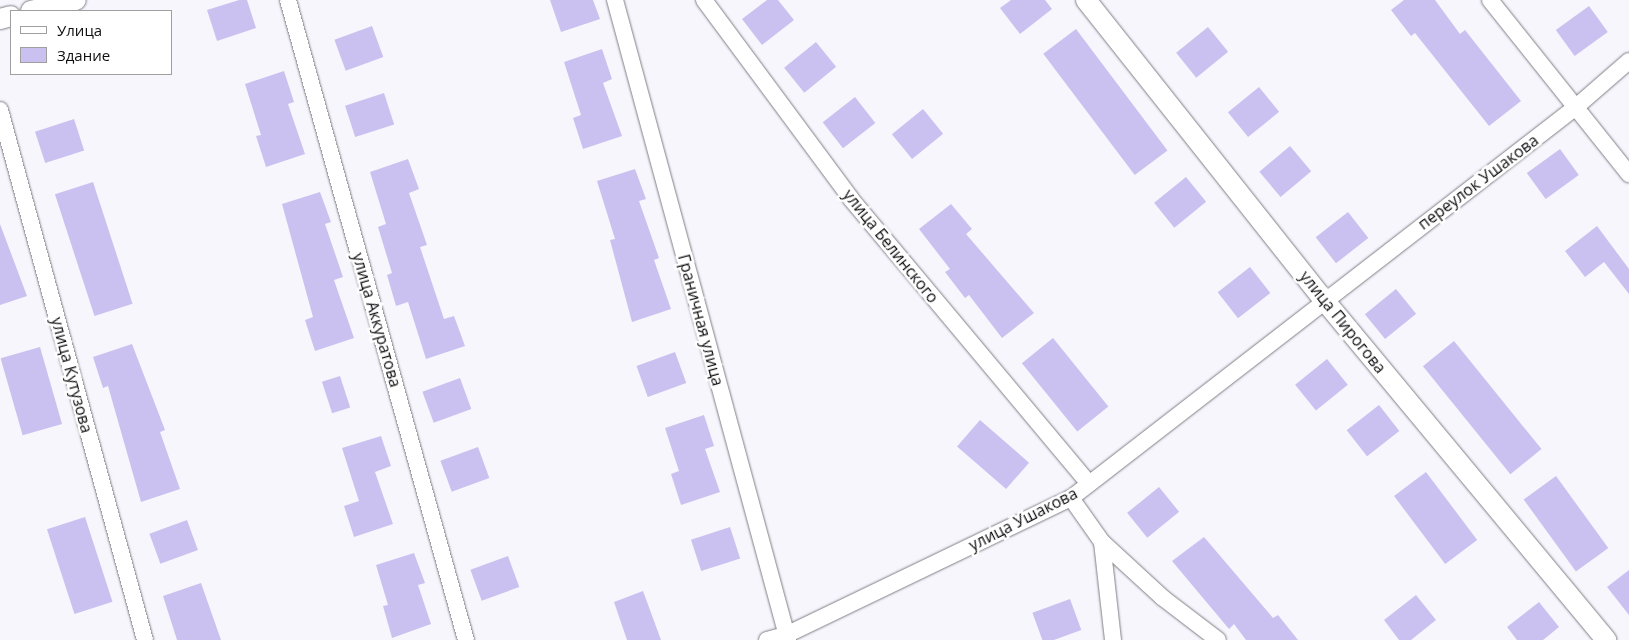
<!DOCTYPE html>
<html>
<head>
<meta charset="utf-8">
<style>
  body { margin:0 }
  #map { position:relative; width:1629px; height:640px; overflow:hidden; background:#f7f6fd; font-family:"Open Sans",sans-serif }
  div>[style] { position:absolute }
  .building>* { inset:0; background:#cac1f0; transform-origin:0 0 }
  .roads { filter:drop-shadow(0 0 1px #7f7e84) drop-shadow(0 0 1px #7f7e84) }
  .minor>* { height:16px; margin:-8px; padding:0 8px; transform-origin:8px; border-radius:8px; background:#fff }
  .tertiary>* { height:20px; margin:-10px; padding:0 10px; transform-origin:10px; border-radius:10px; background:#fff }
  span { translate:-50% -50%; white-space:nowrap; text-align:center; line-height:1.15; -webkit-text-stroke:5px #fff; paint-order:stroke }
  .street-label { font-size:16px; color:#0f0f11 }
  .legend { position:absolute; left:10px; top:10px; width:162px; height:65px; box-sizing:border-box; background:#fff; border:1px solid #9f9fa0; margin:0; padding:6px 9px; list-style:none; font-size:15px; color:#0f0f11 }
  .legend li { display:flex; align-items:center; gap:10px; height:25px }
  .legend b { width:25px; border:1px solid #9f9fa0 }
</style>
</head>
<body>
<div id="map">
  <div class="building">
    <div style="clip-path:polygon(239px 0,247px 0,256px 28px,217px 41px,207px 10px)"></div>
    <div style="clip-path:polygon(550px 0,593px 0,600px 19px,561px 32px)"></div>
    <div style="clip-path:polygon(767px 0,778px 0,794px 20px,762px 45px,742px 19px)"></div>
    <div style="clip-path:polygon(1011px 0,1045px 0,1052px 9px,1020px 34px,1000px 8px)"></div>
    <div style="clip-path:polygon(1404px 0,1435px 0,1460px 34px,1465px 30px,1521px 101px,1489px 126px,1415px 33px,1411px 36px,1391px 10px)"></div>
    <div style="left:1589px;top:6px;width:32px;height:41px;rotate:54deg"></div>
    <div style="left:372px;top:26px;width:33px;height:40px;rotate:70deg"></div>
    <div style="left:1208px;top:27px;width:32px;height:41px;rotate:51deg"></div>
    <div style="left:1076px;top:29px;width:152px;height:41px;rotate:53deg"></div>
    <div style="left:816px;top:42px;width:32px;height:41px;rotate:51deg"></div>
    <div style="clip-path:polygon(602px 49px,612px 79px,603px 83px,622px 136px,583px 149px,573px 118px,581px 115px,564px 62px)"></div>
    <div style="clip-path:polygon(284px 71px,294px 102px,288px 104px,305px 154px,266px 167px,256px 136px,261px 135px,245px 84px)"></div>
    <div style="left:1259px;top:87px;width:32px;height:40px;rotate:51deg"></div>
    <div style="left:384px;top:93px;width:33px;height:41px;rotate:72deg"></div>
    <div style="left:855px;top:97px;width:33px;height:41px;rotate:52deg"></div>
    <div style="left:923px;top:109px;width:32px;height:40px;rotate:51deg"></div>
    <div style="left:74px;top:119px;width:33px;height:41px;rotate:72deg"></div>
    <div style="left:1290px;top:146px;width:33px;height:40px;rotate:50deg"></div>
    <div style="left:1560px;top:149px;width:32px;height:41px;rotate:54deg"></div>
    <div style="clip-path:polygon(408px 159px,419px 189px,409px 193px,427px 245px,420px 247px,444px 319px,454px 316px,465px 346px,426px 359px,408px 302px,396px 306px,387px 275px,392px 273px,378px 227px,386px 224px,370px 172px)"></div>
    <div style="clip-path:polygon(635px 169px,646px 199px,639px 201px,659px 258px,654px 260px,671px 309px,632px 322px,610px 240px,615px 239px,597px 181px)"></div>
    <div style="left:1186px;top:177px;width:32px;height:41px;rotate:51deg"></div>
    <div style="left:93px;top:182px;width:128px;height:40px;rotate:72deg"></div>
    <div style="clip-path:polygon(320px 192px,331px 222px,325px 224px,343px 277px,334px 280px,354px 338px,315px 351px,305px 320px,313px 317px,282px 204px)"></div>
    <div style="clip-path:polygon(951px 204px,972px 229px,966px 234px,1034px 313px,1002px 338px,969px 295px,965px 298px,945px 272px,950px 269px,919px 229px)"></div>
    <div style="left:1348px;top:212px;width:33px;height:41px;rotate:52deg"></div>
    <div style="clip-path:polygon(0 224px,27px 296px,0 305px)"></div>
    <div style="clip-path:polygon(1597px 226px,1629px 269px,1629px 294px,1604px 262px,1585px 277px,1565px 251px)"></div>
    <div style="left:1250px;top:267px;width:33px;height:41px;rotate:52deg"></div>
    <div style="left:1396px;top:289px;width:32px;height:40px;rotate:51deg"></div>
    <div style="left:1053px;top:338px;width:88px;height:40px;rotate:51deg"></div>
    <div style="left:1454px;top:341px;width:139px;height:40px;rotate:51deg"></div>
    <div style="clip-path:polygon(132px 344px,165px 430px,160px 432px,180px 489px,141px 502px,108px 386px,103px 388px,93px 357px)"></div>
    <div style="left:40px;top:347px;width:80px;height:41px;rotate:74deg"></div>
    <div style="left:675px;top:352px;width:33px;height:41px;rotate:70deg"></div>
    <div style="left:1327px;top:359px;width:33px;height:41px;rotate:51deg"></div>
    <div style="left:340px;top:376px;width:33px;height:19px;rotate:72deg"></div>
    <div style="left:460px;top:378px;width:33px;height:40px;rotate:70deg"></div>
    <div style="left:1379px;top:405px;width:33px;height:41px;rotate:52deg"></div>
    <div style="clip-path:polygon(704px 415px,714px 446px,705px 449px,720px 492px,681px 505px,671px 474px,679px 471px,665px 428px)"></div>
    <div style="left:980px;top:420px;width:65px;height:35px;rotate:41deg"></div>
    <div style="clip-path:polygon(381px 436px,391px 466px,375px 472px,393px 524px,354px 537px,344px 506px,359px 501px,342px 448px)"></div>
    <div style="left:478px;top:447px;width:33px;height:40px;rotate:70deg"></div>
    <div style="left:1426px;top:472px;width:85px;height:40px;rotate:53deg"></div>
    <div style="left:1556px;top:476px;width:89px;height:40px;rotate:54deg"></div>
    <div style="left:1159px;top:487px;width:32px;height:41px;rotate:51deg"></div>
    <div style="left:85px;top:517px;width:89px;height:40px;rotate:72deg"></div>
    <div style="left:187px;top:520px;width:32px;height:40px;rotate:70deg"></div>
    <div style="left:730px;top:527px;width:33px;height:41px;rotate:72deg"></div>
    <div style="clip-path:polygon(1204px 537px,1273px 618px,1278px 615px,1298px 640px,1246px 640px,1234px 624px,1229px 629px,1172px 561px)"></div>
    <div style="clip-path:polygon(414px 553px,425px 583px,418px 585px,431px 624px,392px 638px,383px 606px,388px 605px,376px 565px)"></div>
    <div style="left:508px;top:556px;width:33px;height:40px;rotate:70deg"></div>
    <div style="clip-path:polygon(1629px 570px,1629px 615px,1607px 587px)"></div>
    <div style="clip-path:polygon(201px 583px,221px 640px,177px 640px,163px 596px)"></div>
    <div style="clip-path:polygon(643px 591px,661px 640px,627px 640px,614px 602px)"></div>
    <div style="clip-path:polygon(1416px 595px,1436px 620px,1411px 640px,1399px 640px,1384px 620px)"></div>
    <div style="left:1070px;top:599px;width:33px;height:40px;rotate:70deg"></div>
    <div style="clip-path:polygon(1539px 602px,1559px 627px,1543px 640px,1517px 640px,1507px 627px)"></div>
  </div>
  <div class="roads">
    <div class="minor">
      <div style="left:288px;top:0;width:664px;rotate:74.46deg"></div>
      <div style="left:615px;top:0;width:663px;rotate:74.87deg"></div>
      <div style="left:704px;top:0;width:247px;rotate:53.5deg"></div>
      <div style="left:851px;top:199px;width:371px;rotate:50.1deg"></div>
      <div style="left:1490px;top:0;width:223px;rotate:51.4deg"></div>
      <div style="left:0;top:110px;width:549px;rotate:74.7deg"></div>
      <div style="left:1071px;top:498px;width:54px;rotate:54.8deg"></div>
      <div style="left:1102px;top:542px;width:83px;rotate:42.6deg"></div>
      <div style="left:1163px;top:598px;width:69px;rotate:37.4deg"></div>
      <div style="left:1102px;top:542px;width:99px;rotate:83.6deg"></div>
      <div style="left:767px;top:640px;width:20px;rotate:-15deg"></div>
      <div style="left:786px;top:635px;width:316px;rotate:-25.7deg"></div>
      <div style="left:1071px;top:498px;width:639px;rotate:-37.75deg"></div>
      <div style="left:1576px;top:107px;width:70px;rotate:-41deg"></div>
    </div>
    <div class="tertiary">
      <div style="left:1086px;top:0;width:383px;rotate:51.6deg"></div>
      <div style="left:1324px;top:300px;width:442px;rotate:50.3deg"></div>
      <div style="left:31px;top:11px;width:46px;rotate:-13.7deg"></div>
      <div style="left:0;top:19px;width:11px;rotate:-15deg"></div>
    </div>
  </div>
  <div class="street-label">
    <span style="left:1478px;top:182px;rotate:-37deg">переулок Ушакова</span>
    <span style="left:891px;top:246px;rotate:51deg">улица Белинского</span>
    <span style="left:377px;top:320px;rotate:74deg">улица Аккуратова</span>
    <span style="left:701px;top:320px;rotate:75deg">Граничная улица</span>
    <span style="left:1343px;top:322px;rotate:51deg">улица Пирогова</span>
    <span style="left:72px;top:375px;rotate:75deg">улица Кутузова</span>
    <span style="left:1023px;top:519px;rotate:-27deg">улица Ушакова</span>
  </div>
  <ul class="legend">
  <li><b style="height:6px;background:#fff"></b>Улица</li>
  <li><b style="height:14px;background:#cac1f0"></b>Здание</li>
  </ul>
</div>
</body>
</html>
